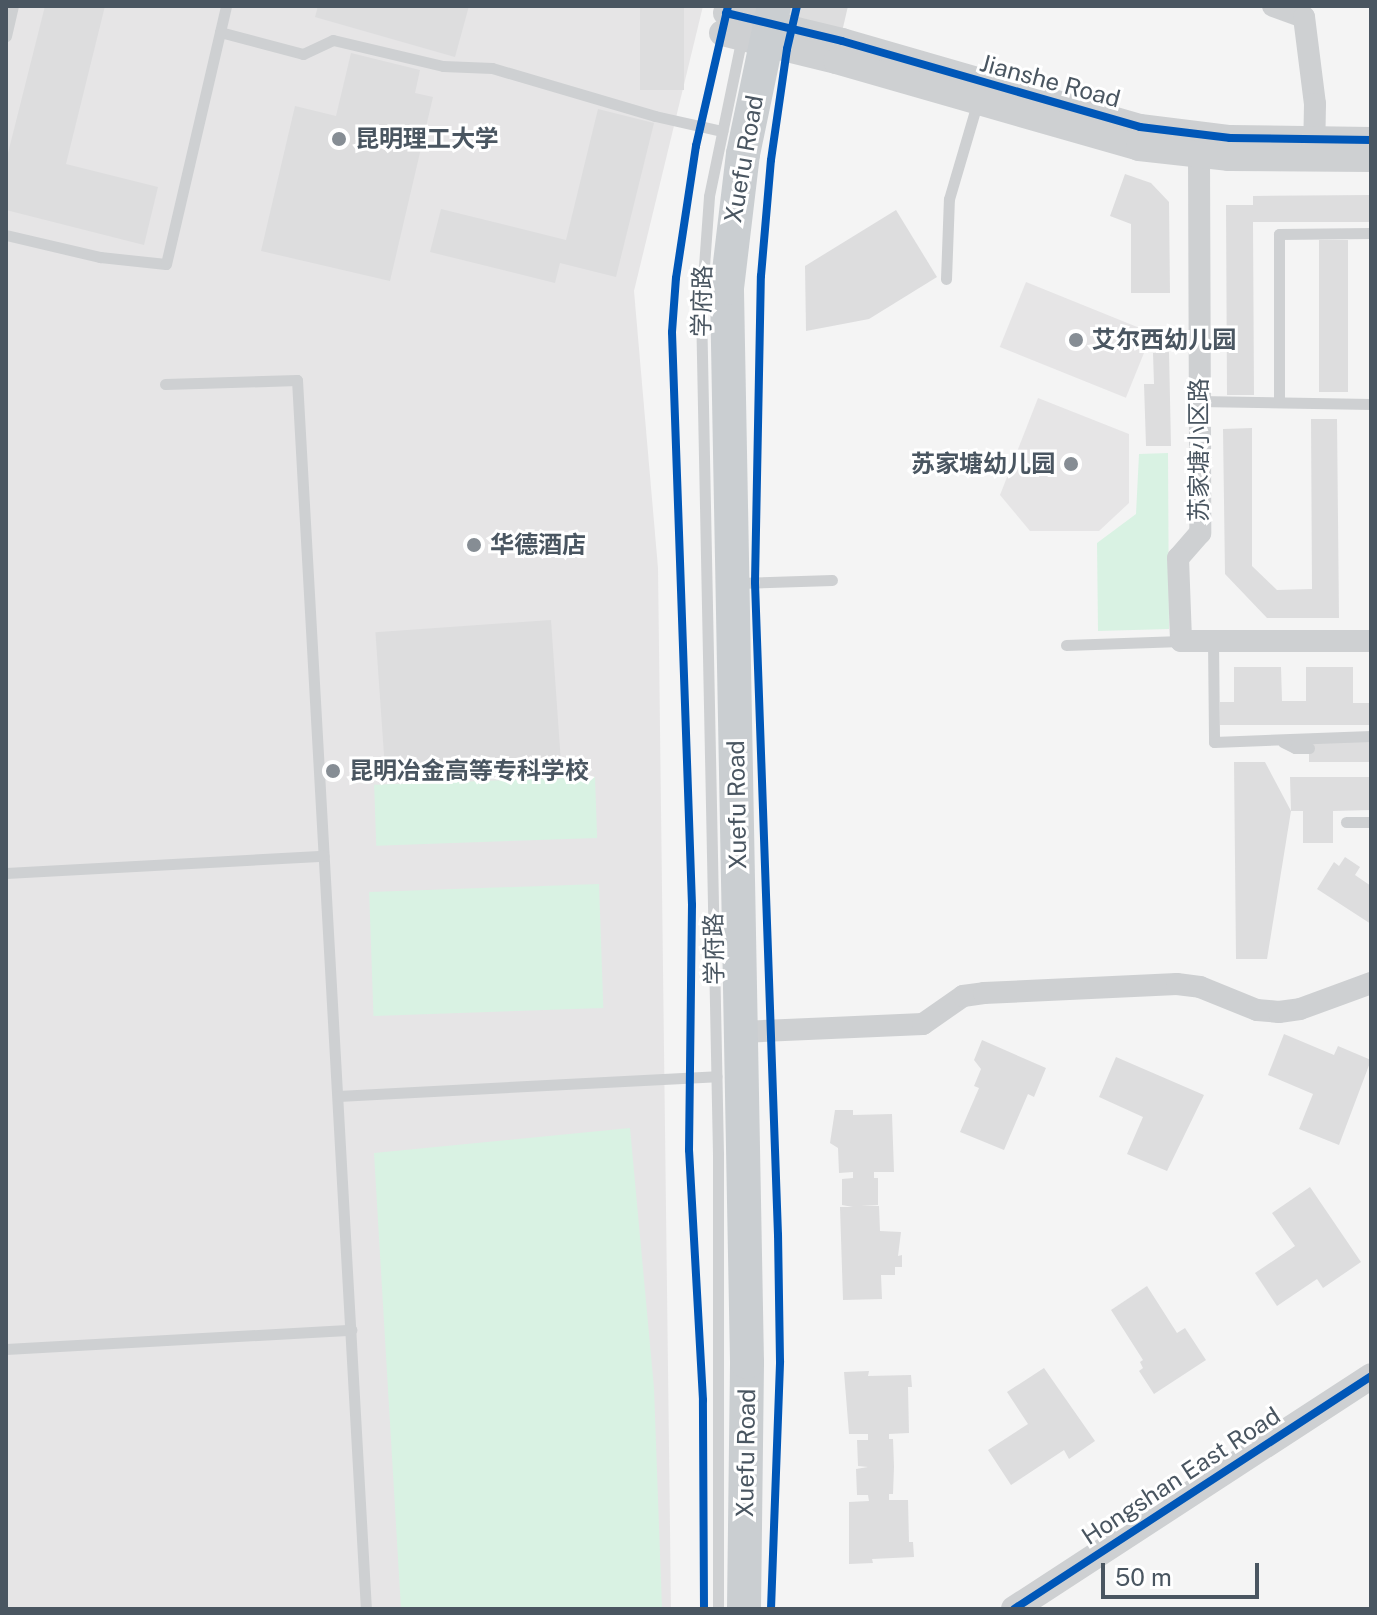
<!DOCTYPE html>
<html>
<head>
<meta charset="utf-8">
<style>
  body { margin:0 }
  #map { position:relative; width:1377px; height:1615px; overflow:hidden; background:#f4f4f4; font-family:"Public Sans","Noto Sans SC",sans-serif }
  div>[style] { position:absolute }
  .education>* { inset:0; background:#e6e5e6; transform-origin:0 0 }
  .green>* { inset:0; background:#d9f2e3; transform-origin:0 0 }
  .building>* { inset:0; background:#ddddde; transform-origin:0 0 }
  .service>* { height:11px; margin:-5.5px; padding:0 5.5px; transform-origin:5.5px; border-radius:5.5px; background:#ced0d2 }
  .minor>* { height:22px; margin:-11px; padding:0 11px; transform-origin:11px; border-radius:11px; background:#ced0d2 }
  .tertiary>* { height:26px; margin:-13px; padding:0 13px; transform-origin:13px; border-radius:13px; background:#ced0d2 }
  .primary>* { height:34px; margin:-17px; padding:0 17px; transform-origin:17px; border-radius:17px; background:#caced1 }
  .cycleway>* { height:8px; margin:-4px; padding:0 4px; transform-origin:4px; border-radius:4px; background:#0057b8 }
  .dots>* { width:22px; height:22px; translate:-50% -50%; box-sizing:border-box; border:4px solid #fff; border-radius:50% }
  span { translate:-50% -50%; white-space:nowrap; text-align:center; line-height:1.15; -webkit-text-stroke:6px #fff; paint-order:stroke }
  .street-label { font-size:24px; color:#4a5661 }
  .poi-label { font-size:24px; color:#4a5661; font-weight:700 }
  .left { translate:0 -50%; text-align:left }
  .right { translate:-100% -50%; text-align:right }
  .frame { position:absolute; inset:0; border:8px solid #4a5661; pointer-events:none }
  .scale { position:absolute; left:1101px; top:1563px; width:158px; height:36px; box-sizing:border-box; border:4px solid #4a5661; border-top:0; padding-left:10px; font-size:24px; line-height:28px; white-space:nowrap; color:#4a5661; -webkit-text-stroke:6px #fff; paint-order:stroke }
</style>
</head>
<body>
<div id="map">
  <div class="education">
    <div style="clip-path:polygon(6px 6px,703px 6px,634px 291px,658px 568px,671px 1609px,6px 1609px)"></div>
    <div style="left:1026px;top:282px;width:136px;height:70px;rotate:22deg"></div>
    <div style="clip-path:polygon(1038px 398px,1129px 434px,1129px 503px,1099px 531px,1030px 531px,1000px 495px)"></div>
  </div>
  <div class="green">
    <div style="clip-path:polygon(1168px 453px,1169px 629px,1098px 631px,1097px 543px,1136px 514px,1139px 454px)"></div>
    <div style="left:595px;top:777px;width:61px;height:221px;rotate:88deg"></div>
    <div style="left:599px;top:884px;width:124px;height:230px;rotate:88deg"></div>
    <div style="clip-path:polygon(630px 1128px,654px 1388px,662px 1609px,401px 1609px,374px 1153px)"></div>
  </div>
  <div class="building">
    <div style="clip-path:polygon(45px 6px,105px 6px,66px 164px,158px 187px,144px 245px,6px 210px,6px 161px)"></div>
    <div style="clip-path:polygon(318px 6px,469px 6px,455px 57px,315px 17px)"></div>
    <div style="left:640px;top:6px;width:44px;height:84px"></div>
    <div style="clip-path:polygon(751px 6px,848px 6px,835px 62px)"></div>
    <div style="clip-path:polygon(351px 53px,420px 70px,415px 93px,433px 97px,390px 281px,261px 251px,295px 106px,336px 116px)"></div>
    <div style="clip-path:polygon(598px 109px,654px 123px,616px 277px,560px 263px,555px 283px,430px 252px,441px 209px,566px 240px)"></div>
    <div style="clip-path:polygon(1125px 174px,1151px 183px,1169px 202px,1170px 293px,1131px 293px,1131px 224px,1110px 216px)"></div>
    <div style="clip-path:polygon(1371px 195px,1371px 222px,1253px 222px,1254px 395px,1227px 395px,1226px 205px,1253px 205px,1253px 196px)"></div>
    <div style="clip-path:polygon(896px 210px,937px 277px,869px 319px,806px 331px,805px 266px)"></div>
    <div style="left:1319px;top:240px;width:29px;height:152px"></div>
    <div style="clip-path:polygon(1169px 352px,1171px 446px,1146px 446px,1144px 384px,1154px 384px,1153px 353px)"></div>
    <div style="clip-path:polygon(1311px 419px,1337px 419px,1339px 618px,1267px 618px,1225px 574px,1223px 429px,1252px 428px,1252px 566px,1277px 590px,1312px 589px)"></div>
    <div style="left:551px;top:620px;width:139px;height:176px;rotate:86deg"></div>
    <div style="clip-path:polygon(1234px 667px,1281px 667px,1282px 701px,1306px 701px,1306px 667px,1353px 667px,1353px 703px,1371px 703px,1371px 725px,1220px 725px,1220px 702px,1234px 702px)"></div>
    <div style="left:1309px;top:740px;width:62px;height:22px"></div>
    <div style="clip-path:polygon(1234px 762px,1265px 762px,1291px 811px,1290px 777px,1371px 777px,1371px 810px,1333px 811px,1333px 843px,1303px 843px,1303px 811px,1291px 811px,1267px 959px,1236px 959px)"></div>
    <div style="clip-path:polygon(1345px 857px,1360px 867px,1355px 875px,1371px 886px,1371px 924px,1317px 889px,1334px 862px,1339px 866px)"></div>
    <div style="clip-path:polygon(1284px 1034px,1334px 1055px,1338px 1046px,1371px 1060px,1339px 1145px,1299px 1129px,1313px 1094px,1268px 1075px)"></div>
    <div style="clip-path:polygon(982px 1040px,1046px 1068px,1034px 1097px,1028px 1094px,1004px 1150px,960px 1132px,979px 1088px,974px 1086px,981px 1069px,974px 1060px)"></div>
    <div style="clip-path:polygon(1116px 1057px,1204px 1095px,1167px 1171px,1127px 1154px,1143px 1117px,1099px 1097px)"></div>
    <div style="clip-path:polygon(835px 1110px,853px 1110px,853px 1115px,892px 1114px,894px 1172px,874px 1172px,874px 1178px,878px 1178px,878px 1205px,861px 1206px,879px 1206px,880px 1231px,901px 1232px,898px 1256px,902px 1255px,902px 1267px,895px 1267px,895px 1275px,881px 1275px,882px 1299px,843px 1300px,840px 1207px,853px 1207px,842px 1205px,842px 1179px,853px 1178px,853px 1172px,839px 1173px,838px 1148px,830px 1143px)"></div>
    <div style="clip-path:polygon(1310px 1187px,1361px 1262px,1323px 1288px,1317px 1279px,1277px 1306px,1255px 1273px,1295px 1246px,1272px 1213px)"></div>
    <div style="clip-path:polygon(1147px 1286px,1177px 1333px,1185px 1328px,1206px 1360px,1154px 1394px,1139px 1371px,1143px 1368px,1140px 1362px,1143px 1360px,1111px 1310px)"></div>
    <div style="clip-path:polygon(1044px 1368px,1095px 1441px,1069px 1459px,1064px 1450px,1011px 1485px,988px 1450px,1028px 1424px,1007px 1392px)"></div>
    <div style="clip-path:polygon(869px 1371px,868px 1376px,911px 1375px,912px 1387px,908px 1387px,909px 1433px,889px 1434px,889px 1439px,893px 1439px,894px 1467px,893px 1494px,889px 1494px,889px 1500px,908px 1500px,909px 1542px,913px 1542px,914px 1557px,872px 1559px,873px 1563px,849px 1564px,849px 1502px,869px 1501px,868px 1495px,857px 1495px,856px 1469px,868px 1467px,858px 1466px,857px 1440px,868px 1440px,868px 1434px,849px 1434px,844px 1372px)"></div>
  </div>
  <div class="service">
    <div style="left:220px;top:32px;width:86px;rotate:14.8deg"></div>
    <div style="left:303px;top:54px;width:33px;rotate:-25deg"></div>
    <div style="left:333px;top:40px;width:113px;rotate:13.3deg"></div>
    <div style="left:443px;top:66px;width:49px;rotate:2.3deg"></div>
    <div style="left:492px;top:68px;width:170px;rotate:16.4deg"></div>
    <div style="left:655px;top:116px;width:69px;rotate:12.6deg"></div>
    <div style="left:6px;top:36px;width:31px;rotate:-77deg"></div>
    <div style="left:6px;top:235px;width:97px;rotate:13.2deg"></div>
    <div style="left:100px;top:257px;width:66px;rotate:6.1deg"></div>
    <div style="left:166px;top:264px;width:265px;rotate:-76.9deg"></div>
    <div style="left:946px;top:279px;width:80px;rotate:-87.9deg"></div>
    <div style="left:949px;top:199px;width:99px;rotate:-73.6deg"></div>
    <div style="left:165px;top:384px;width:132px;rotate:-1.7deg"></div>
    <div style="left:297px;top:380px;width:1231px;rotate:86.79deg"></div>
    <div style="left:1199px;top:401px;width:172px;rotate:1deg"></div>
    <div style="left:1279px;top:402px;width:168px;rotate:-90deg"></div>
    <div style="left:1279px;top:234px;width:92px;rotate:-0.6deg"></div>
    <div style="left:737px;top:583px;width:95px;rotate:-1.8deg"></div>
    <div style="left:1213px;top:641px;width:101px;rotate:89.4deg"></div>
    <div style="left:1214px;top:742px;width:157px;rotate:-2.2deg"></div>
    <div style="left:1066px;top:645px;width:115px;rotate:-2deg"></div>
    <div style="left:1283px;top:742px;width:13px;rotate:27deg"></div>
    <div style="left:1295px;top:748px;width:14px"></div>
    <div style="left:1346px;top:822px;width:25px"></div>
    <div style="left:6px;top:873px;width:318px;rotate:-3.1deg"></div>
    <div style="left:338px;top:1096px;width:379px;rotate:-3deg"></div>
    <div style="left:6px;top:1349px;width:346px;rotate:-3.2deg"></div>
    <div style="left:718px;top:1609px;width:455px;rotate:-90deg"></div>
    <div style="left:718px;top:1154px;width:846px;rotate:-91.15deg"></div>
    <div style="left:701px;top:308px;width:112px;rotate:-85.9deg"></div>
    <div style="left:709px;top:196px;width:162px;rotate:-78.3deg"></div>
  </div>
  <div class="minor">
    <div style="left:1273px;top:6px;width:33px;rotate:20deg"></div>
    <div style="left:1304px;top:17px;width:88px;rotate:82.8deg"></div>
    <div style="left:1315px;top:104px;width:52px;rotate:91.1deg"></div>
    <div style="left:1199px;top:156px;width:377px;rotate:89.8deg"></div>
    <div style="left:1200px;top:533px;width:33px;rotate:131deg"></div>
    <div style="left:1178px;top:558px;width:83px;rotate:87.9deg"></div>
    <div style="left:1181px;top:641px;width:190px"></div>
    <div style="left:741px;top:1032px;width:182px;rotate:-2.5deg"></div>
    <div style="left:923px;top:1024px;width:49px;rotate:-35deg"></div>
    <div style="left:963px;top:996px;width:21px;rotate:-8deg"></div>
    <div style="left:984px;top:993px;width:193px;rotate:-2.7deg"></div>
    <div style="left:1177px;top:984px;width:23px;rotate:7deg"></div>
    <div style="left:1200px;top:987px;width:61px;rotate:22deg"></div>
    <div style="left:1257px;top:1010px;width:22px;rotate:5deg"></div>
    <div style="left:1279px;top:1012px;width:21px;rotate:-8deg"></div>
    <div style="left:1300px;top:1009px;width:76px;rotate:-20.1deg"></div>
  </div>
  <div class="tertiary">
    <div style="left:726px;top:13px;width:119px;rotate:13.6deg"></div>
    <div style="left:842px;top:41px;width:310px;rotate:16.1deg"></div>
    <div style="left:1140px;top:127px;width:91px;rotate:7deg"></div>
    <div style="left:1230px;top:138px;width:141px;rotate:0.8deg"></div>
    <div style="left:722px;top:33px;width:117px;rotate:13.8deg"></div>
    <div style="left:836px;top:61px;width:315px;rotate:16deg"></div>
    <div style="left:1139px;top:148px;width:91px;rotate:6.3deg"></div>
    <div style="left:1229px;top:158px;width:142px;rotate:0.4deg"></div>
    <div style="left:1014px;top:1609px;width:426px;rotate:-33.1deg"></div>
  </div>
  <div class="primary">
    <div style="left:744px;top:1609px;width:247px;rotate:-89.3deg"></div>
    <div style="left:747px;top:1362px;width:1074px;rotate:-91.07deg"></div>
    <div style="left:727px;top:288px;width:135px;rotate:-83.2deg"></div>
    <div style="left:743px;top:154px;width:151px;rotate:-78.2deg"></div>
  </div>
  <div class="cycleway">
    <div style="left:726px;top:13px;width:119px;rotate:13.6deg"></div>
    <div style="left:842px;top:41px;width:310px;rotate:16.1deg"></div>
    <div style="left:1140px;top:127px;width:91px;rotate:7deg"></div>
    <div style="left:1230px;top:138px;width:141px;rotate:0.8deg"></div>
    <div style="left:704px;top:1609px;width:209px;rotate:-90.3deg"></div>
    <div style="left:703px;top:1400px;width:250px;rotate:-93.2deg"></div>
    <div style="left:689px;top:1150px;width:245px;rotate:-89.3deg"></div>
    <div style="left:692px;top:905px;width:573px;rotate:-92deg"></div>
    <div style="left:672px;top:332px;width:54px;rotate:-85.8deg"></div>
    <div style="left:676px;top:278px;width:134px;rotate:-81.4deg"></div>
    <div style="left:696px;top:146px;width:144px;rotate:-77.1deg"></div>
    <div style="left:771px;top:1609px;width:248px;rotate:-87.9deg"></div>
    <div style="left:780px;top:1361px;width:126px;rotate:-90.9deg"></div>
    <div style="left:778px;top:1235px;width:653px;rotate:-92.02deg"></div>
    <div style="left:755px;top:582px;width:306px;rotate:-88.9deg"></div>
    <div style="left:761px;top:276px;width:116px;rotate:-85.1deg"></div>
    <div style="left:771px;top:160px;width:112px;rotate:-81.8deg"></div>
    <div style="left:787px;top:49px;width:44px;rotate:-76.9deg"></div>
    <div style="left:1014px;top:1609px;width:426px;rotate:-33.1deg"></div>
  </div>
  <div class="dots">
    <div style="left:339px;top:139px;background:#868d94"></div>
    <div style="left:1076px;top:340px;background:#868d94"></div>
    <div style="left:1071px;top:464px;background:#868d94"></div>
    <div style="left:474px;top:545px;background:#868d94"></div>
    <div style="left:333px;top:771px;background:#868d94"></div>
  </div>
  <div class="street-label">
    <span style="left:1050px;top:81px;rotate:15deg">Jianshe Road</span>
    <span style="left:744px;top:159px;rotate:-80deg">Xuefu Road</span>
    <span style="left:702px;top:301px;rotate:-89deg">学府路</span>
    <span style="left:1199px;top:450px;rotate:-90deg">苏家塘小区路</span>
    <span style="left:737px;top:805px;rotate:-91deg">Xuefu Road</span>
    <span style="left:714px;top:949px;rotate:-91deg">学府路</span>
    <span style="left:746px;top:1453px;rotate:-89deg">Xuefu Road</span>
    <span style="left:1181px;top:1476px;rotate:-33deg">Hongshan East Road</span>
  </div>
  <div class="poi-label">
    <span class="left" style="left:355px;top:139px">昆明理工大学</span>
    <span class="left" style="left:1092px;top:340px">艾尔西幼儿园</span>
    <span class="right" style="left:1055px;top:464px">苏家塘幼儿园</span>
    <span class="left" style="left:490px;top:545px">华德酒店</span>
    <span class="left" style="left:349px;top:771px">昆明冶金高等专科学校</span>
  </div>
  <div class="frame"></div>
  <div class="scale">50 m</div>
</div>
</body>
</html>
